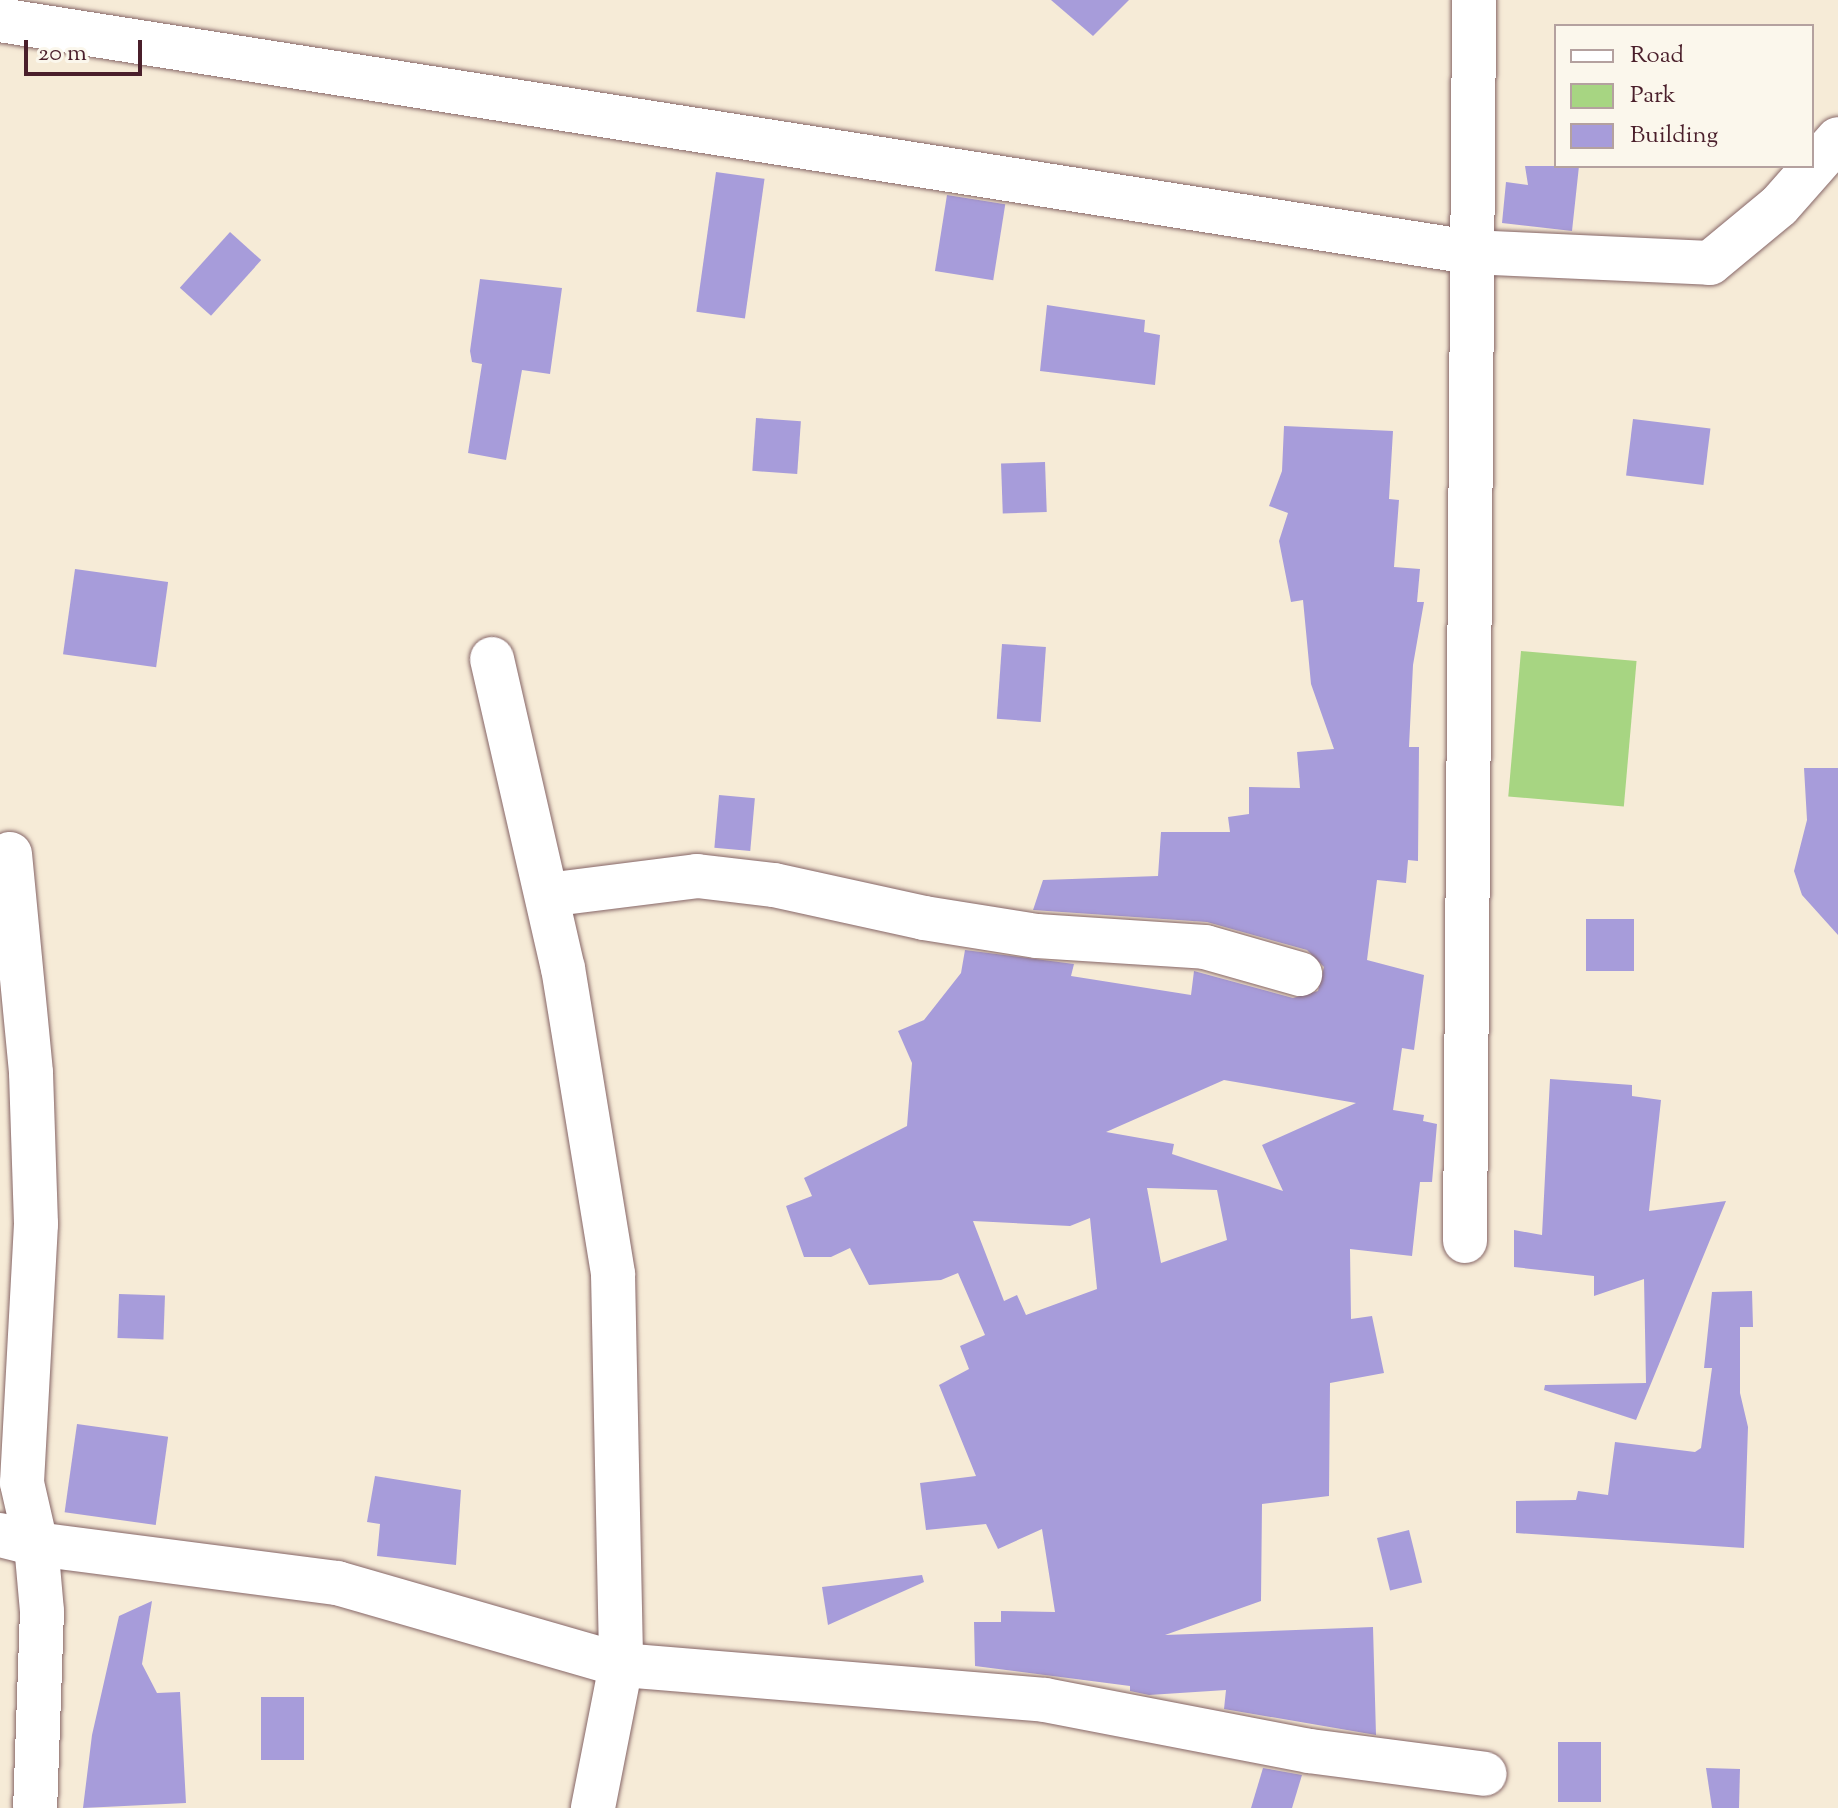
<!DOCTYPE html>
<html>
<head>
<meta charset="utf-8">
<style>
  body { margin:0 }
  #map { position:relative; width:1838px; height:1808px; overflow:hidden; background:#f6ebd7; font-family:"Sorts Mill Goudy",serif }
  div>[style] { position:absolute }
  .green>* { inset:0; background:#a7d582; transform-origin:0 0 }
  .building>* { inset:0; background:#a79cda; transform-origin:0 0 }
  .roads { filter:drop-shadow(0 0 2px #866667) drop-shadow(0 0 2px #866667) }
  .street>* { height:44px; margin:-22px; padding:0 22px; transform-origin:22px; border-radius:22px; background:#fff }
  span { translate:-50% -50%; white-space:nowrap; text-align:center; line-height:1.15; -webkit-text-stroke:6px #fbf7ec; paint-order:stroke }
  .legend { position:absolute; left:1554px; top:24px; width:260px; height:144px; box-sizing:border-box; background:#fbf7ec; border:2px solid #b4a19f; margin:0; padding:10px 14px; list-style:none; font-size:24px; color:#4a1f2b }
  .legend li { display:flex; align-items:center; gap:16px; height:40px }
  .legend b { width:40px; border:2px solid #b4a19f }
  .scale { position:absolute; left:24px; top:40px; width:118px; height:36px; box-sizing:border-box; border:4px solid #4a1f2b; border-top:0; padding-left:10px; font-size:24px; line-height:28px; white-space:nowrap; color:#4a1f2b; -webkit-text-stroke:6px #fbf7ec; paint-order:stroke }
</style>
</head>
<body>
<div id="map">
  <div class="green">
    <div style="left:1521px;top:651px;width:116px;height:146px;rotate:5deg"></div>
  </div>
  <div class="building">
    <div style="clip-path:polygon(1051px 0,1129px 0,1093px 36px)"></div>
    <div style="clip-path:polygon(1525px 166px,1579px 166px,1572px 231px,1502px 223px,1506px 182px,1528px 185px)"></div>
    <div style="left:716px;top:172px;width:49px;height:141px;rotate:8deg"></div>
    <div style="left:947px;top:195px;width:59px;height:77px;rotate:9deg"></div>
    <div style="left:230px;top:232px;width:42px;height:75px;rotate:42deg"></div>
    <div style="clip-path:polygon(480px 279px,562px 288px,550px 374px,522px 370px,506px 460px,468px 453px,482px 364px,472px 362px,470px 351px)"></div>
    <div style="clip-path:polygon(1047px 305px,1145px 320px,1144px 332px,1160px 335px,1155px 385px,1040px 371px)"></div>
    <div style="left:756px;top:418px;width:45px;height:53px;rotate:4deg"></div>
    <div style="left:1633px;top:419px;width:78px;height:57px;rotate:7deg"></div>
    <div style="clip-path:polygon(evenodd,1284px 426px,1393px 431px,1389px 499px,1399px 500px,1394px 567px,1420px 569px,1417px 602px,1424px 602px,1413px 665px,1409px 747px,1419px 747px,1418px 861px,1408px 860px,1406px 883px,1377px 880px,1367px 960px,1424px 975px,1414px 1050px,1402px 1048px,1393px 1110px,1424px 1115px,1423px 1121px,1437px 1124px,1432px 1182px,1420px 1182px,1412px 1256px,1350px 1249px,1351px 1319px,1372px 1316px,1384px 1373px,1330px 1383px,1329px 1496px,1262px 1504px,1261px 1601px,1165px 1635px,1373px 1627px,1376px 1735px,1224px 1709px,1226px 1690px,1149px 1695px,1130px 1691px,1130px 1686px,975px 1666px,974px 1622px,1001px 1622px,1001px 1611px,1055px 1612px,1042px 1529px,998px 1549px,986px 1524px,926px 1530px,920px 1483px,976px 1476px,939px 1385px,969px 1369px,960px 1346px,985px 1335px,958px 1273px,941px 1280px,869px 1285px,850px 1248px,831px 1257px,804px 1257px,786px 1206px,812px 1196px,804px 1178px,907px 1126px,912px 1063px,898px 1031px,924px 1020px,961px 973px,965px 950px,1074px 964px,1071px 976px,1191px 995px,1194px 971px,1293px 998px,1318px 991px,1324px 967px,1307px 950px,1207px 922px,1033px 910px,1043px 880px,1158px 876px,1161px 832px,1230px 832px,1228px 817px,1249px 814px,1249px 787px,1300px 788px,1297px 752px,1334px 749px,1311px 684px,1303px 600px,1291px 602px,1279px 541px,1288px 513px,1269px 506px,1282px 471px,1284px 426px,1224px 1080px,1356px 1103px,1262px 1145px,1283px 1191px,1172px 1154px,1174px 1144px,1106px 1132px,1224px 1080px,1284px 426px,1147px 1188px,1217px 1190px,1227px 1240px,1161px 1263px,1147px 1188px,1284px 426px,1090px 1218px,1097px 1289px,1026px 1315px,1017px 1295px,1004px 1301px,973px 1221px,1070px 1226px,1090px 1218px)"></div>
    <div style="left:1045px;top:462px;width:50px;height:44px;rotate:88deg"></div>
    <div style="left:75px;top:569px;width:94px;height:86px;rotate:8deg"></div>
    <div style="left:1002px;top:644px;width:44px;height:75px;rotate:4deg"></div>
    <div style="clip-path:polygon(1804px 768px,1838px 768px,1838px 935px,1802px 895px,1794px 871px,1807px 820px)"></div>
    <div style="left:719px;top:795px;width:36px;height:53px;rotate:5deg"></div>
    <div style="left:1586px;top:919px;width:48px;height:52px"></div>
    <div style="clip-path:polygon(1550px 1079px,1632px 1085px,1632px 1096px,1661px 1100px,1649px 1211px,1726px 1201px,1636px 1420px,1544px 1390px,1545px 1385px,1646px 1383px,1644px 1279px,1594px 1296px,1594px 1276px,1514px 1267px,1514px 1230px,1542px 1235px)"></div>
    <div style="clip-path:polygon(1752px 1291px,1753px 1327px,1740px 1327px,1740px 1393px,1748px 1427px,1744px 1548px,1516px 1533px,1516px 1501px,1576px 1500px,1578px 1491px,1608px 1495px,1615px 1442px,1695px 1452px,1701px 1448px,1712px 1368px,1704px 1368px,1712px 1292px)"></div>
    <div style="left:119px;top:1294px;width:46px;height:44px;rotate:2deg"></div>
    <div style="left:77px;top:1424px;width:92px;height:89px;rotate:8deg"></div>
    <div style="clip-path:polygon(375px 1476px,461px 1490px,456px 1565px,377px 1556px,380px 1524px,367px 1522px)"></div>
    <div style="left:1409px;top:1530px;width:54px;height:33px;rotate:76deg"></div>
    <div style="clip-path:polygon(922px 1575px,924px 1582px,828px 1625px,822px 1587px)"></div>
    <div style="clip-path:polygon(152px 1601px,142px 1664px,157px 1693px,180px 1692px,186px 1803px,83px 1808px,92px 1735px,119px 1616px)"></div>
    <div style="left:261px;top:1697px;width:43px;height:63px"></div>
    <div style="left:1558px;top:1742px;width:43px;height:60px"></div>
    <div style="clip-path:polygon(1263px 1768px,1302px 1775px,1292px 1808px,1251px 1808px)"></div>
    <div style="clip-path:polygon(1706px 1768px,1740px 1769px,1739px 1808px,1712px 1808px)"></div>
  </div>
  <div class="roads">
    <div class="street">
      <div style="left:0;top:20px;width:1488px;rotate:8.97deg"></div>
      <div style="left:1470px;top:252px;width:240px;rotate:2.6deg"></div>
      <div style="left:1710px;top:263px;width:89px;rotate:-39.6deg"></div>
      <div style="left:1779px;top:206px;width:89px;rotate:-48.6deg"></div>
      <div style="left:492px;top:659px;width:317px;rotate:77.1deg"></div>
      <div style="left:563px;top:968px;width:310px;rotate:80.7deg"></div>
      <div style="left:613px;top:1274px;width:391px;rotate:88.8deg"></div>
      <div style="left:621px;top:1665px;width:146px;rotate:101.1deg"></div>
      <div style="left:10px;top:854px;width:220px;rotate:84.5deg"></div>
      <div style="left:31px;top:1073px;width:151px;rotate:88.1deg"></div>
      <div style="left:36px;top:1224px;width:259px;rotate:93.1deg"></div>
      <div style="left:22px;top:1483px;width:63px;rotate:77.1deg"></div>
      <div style="left:36px;top:1544px;width:304px;rotate:7.4deg"></div>
      <div style="left:337px;top:1583px;width:296px;rotate:16.1deg"></div>
      <div style="left:621px;top:1665px;width:425px;rotate:4.7deg"></div>
      <div style="left:1045px;top:1700px;width:269px;rotate:10.9deg"></div>
      <div style="left:1309px;top:1751px;width:177px;rotate:7.4deg"></div>
      <div style="left:547px;top:895px;width:151px;rotate:-7.2deg"></div>
      <div style="left:697px;top:876px;width:78px;rotate:6.7deg"></div>
      <div style="left:774px;top:885px;width:154px;rotate:12.4deg"></div>
      <div style="left:924px;top:918px;width:114px;rotate:9.1deg"></div>
      <div style="left:1037px;top:936px;width:168px;rotate:3.7deg"></div>
      <div style="left:1205px;top:947px;width:99px;rotate:15.9deg"></div>
      <div style="left:1465px;top:1241px;width:1241px;rotate:-89.58deg"></div>
      <div style="left:0;top:1535px;width:37px;rotate:14deg"></div>
      <div style="left:36px;top:1544px;width:67px;rotate:84.9deg"></div>
      <div style="left:42px;top:1611px;width:197px;rotate:92deg"></div>
    </div>
  </div>
  <ul class="legend">
  <li><b style="height:10px;background:#fff"></b>Road</li>
  <li><b style="height:22px;background:#a7d582"></b>Park</li>
  <li><b style="height:22px;background:#a79cda"></b>Building</li>
  </ul>
  <div class="scale">20 m</div>
</div>
</body>
</html>
